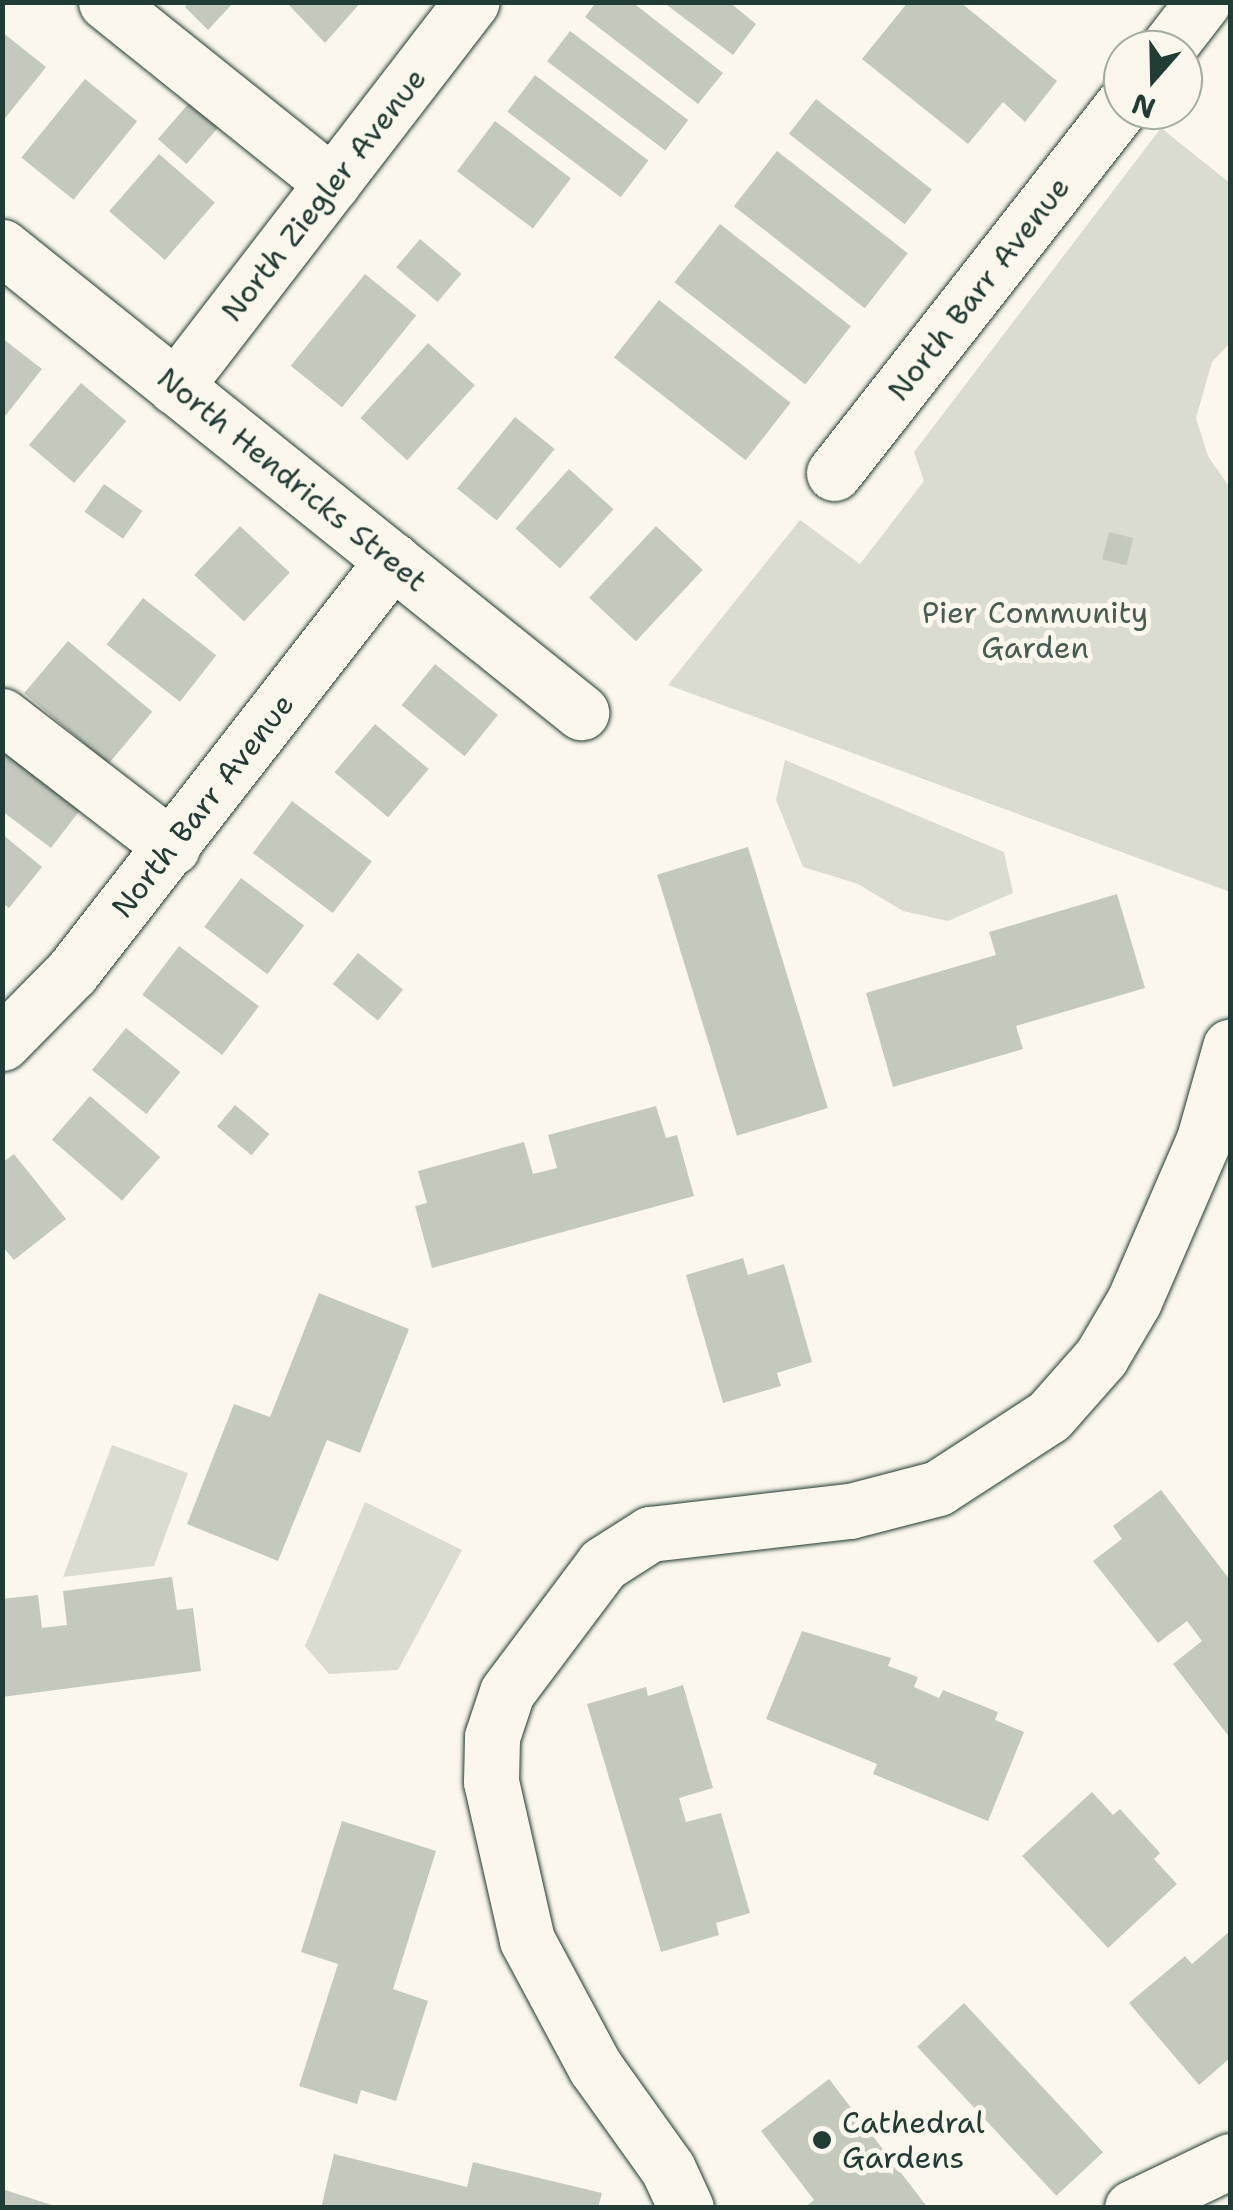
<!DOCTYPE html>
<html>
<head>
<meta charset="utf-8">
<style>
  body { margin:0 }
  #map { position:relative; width:1233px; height:2210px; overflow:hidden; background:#fbf7ec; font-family:"Shantell Sans",sans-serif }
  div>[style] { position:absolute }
  .green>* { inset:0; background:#dbdcd1 }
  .building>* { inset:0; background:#c4c9be; transform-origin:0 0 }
  .roads { filter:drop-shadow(0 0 2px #1f3d34) drop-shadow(0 0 2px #1f3d34) }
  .minor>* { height:55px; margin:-27.5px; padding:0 27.5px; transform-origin:27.5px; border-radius:27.5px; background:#fbf7ec }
  .dots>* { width:28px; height:28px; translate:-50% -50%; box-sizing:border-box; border:5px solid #fbf7ec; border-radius:50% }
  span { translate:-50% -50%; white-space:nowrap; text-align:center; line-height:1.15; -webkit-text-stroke:10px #fbf7ec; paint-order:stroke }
  .street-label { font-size:30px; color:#1f3d34 }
  .park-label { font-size:30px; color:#455d53 }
  .poi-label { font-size:30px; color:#1f3d34 }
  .left { translate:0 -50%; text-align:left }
  .frame { position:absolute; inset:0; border:5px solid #1f3d34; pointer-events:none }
  .north { position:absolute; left:1103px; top:30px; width:100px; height:100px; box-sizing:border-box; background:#fbf7ec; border:2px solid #a3ada2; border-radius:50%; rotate:200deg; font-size:28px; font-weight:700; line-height:40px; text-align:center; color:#1f3d34 }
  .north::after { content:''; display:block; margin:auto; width:35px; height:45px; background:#1f3d34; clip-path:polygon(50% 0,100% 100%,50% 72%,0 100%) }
</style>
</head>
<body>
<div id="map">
  <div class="green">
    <div style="clip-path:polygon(1161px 128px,1230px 183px,1230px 343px,1212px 362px,1196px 418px,1208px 456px,1230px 488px,1230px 892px,668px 685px,800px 520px,860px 564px,924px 481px,914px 452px)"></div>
    <div style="clip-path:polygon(785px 760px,1004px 852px,1013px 893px,948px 921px,903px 911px,858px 884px,803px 867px,776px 800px)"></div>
    <div style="clip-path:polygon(112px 1445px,188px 1473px,154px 1566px,63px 1577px)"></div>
    <div style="clip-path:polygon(365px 1502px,462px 1550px,398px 1670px,329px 1674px,305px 1646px)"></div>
  </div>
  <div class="building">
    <div style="clip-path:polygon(190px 2px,234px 2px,208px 30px,185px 7px)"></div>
    <div style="clip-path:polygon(286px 2px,361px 2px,325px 43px)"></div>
    <div style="clip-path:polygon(596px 2px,632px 2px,723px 73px,698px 104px,585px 17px)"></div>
    <div style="clip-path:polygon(663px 2px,729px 2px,756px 24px,733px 55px)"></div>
    <div style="clip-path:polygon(908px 2px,960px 2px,1057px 81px,1025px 122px,1003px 102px,968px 144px,862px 59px)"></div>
    <div style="left:570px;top:31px;width:148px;height:38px;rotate:37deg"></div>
    <div style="clip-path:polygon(2px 32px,46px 67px,2px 122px)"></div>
    <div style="left:535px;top:75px;width:142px;height:46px;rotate:37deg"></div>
    <div style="left:85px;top:79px;width:67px;height:101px;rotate:39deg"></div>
    <div style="left:816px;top:99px;width:147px;height:44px;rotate:38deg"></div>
    <div style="left:190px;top:102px;width:38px;height:49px;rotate:41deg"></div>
    <div style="left:495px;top:121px;width:95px;height:63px;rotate:37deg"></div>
    <div style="left:777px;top:151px;width:166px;height:70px;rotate:38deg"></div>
    <div style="left:159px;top:154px;width:74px;height:76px;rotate:41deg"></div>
    <div style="left:720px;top:224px;width:166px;height:74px;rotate:38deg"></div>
    <div style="left:420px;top:239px;width:54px;height:37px;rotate:40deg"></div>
    <div style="left:365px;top:274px;width:66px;height:118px;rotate:39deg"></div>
    <div style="left:659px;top:300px;width:167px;height:73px;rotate:38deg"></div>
    <div style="clip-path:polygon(2px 338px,42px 369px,2px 420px)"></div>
    <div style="left:428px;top:343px;width:63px;height:101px;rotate:42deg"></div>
    <div style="left:81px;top:383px;width:59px;height:81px;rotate:40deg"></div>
    <div style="left:515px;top:417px;width:51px;height:92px;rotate:39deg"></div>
    <div style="left:569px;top:469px;width:60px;height:80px;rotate:42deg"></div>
    <div style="left:104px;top:484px;width:47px;height:34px;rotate:35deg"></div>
    <div style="left:240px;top:526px;width:68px;height:67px;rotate:43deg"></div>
    <div style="left:656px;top:526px;width:64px;height:98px;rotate:43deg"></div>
    <div style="left:1109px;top:532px;width:25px;height:28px;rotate:14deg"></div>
    <div style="left:143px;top:598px;width:93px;height:59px;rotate:38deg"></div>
    <div style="left:68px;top:641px;width:110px;height:68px;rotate:40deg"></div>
    <div style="left:435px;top:664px;width:81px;height:53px;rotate:39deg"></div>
    <div style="left:375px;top:724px;width:70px;height:63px;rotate:40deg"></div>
    <div style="clip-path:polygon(2px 732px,90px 797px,51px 848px,2px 811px)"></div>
    <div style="left:292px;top:801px;width:100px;height:65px;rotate:37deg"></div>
    <div style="clip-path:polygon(2px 834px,42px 867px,9px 908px,2px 903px)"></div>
    <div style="left:748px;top:847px;width:273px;height:95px;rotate:73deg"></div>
    <div style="left:241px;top:878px;width:79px;height:61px;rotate:37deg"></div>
    <div style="clip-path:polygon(1117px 894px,1145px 988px,1016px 1026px,1023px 1049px,893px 1087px,866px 993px,996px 955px,989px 932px)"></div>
    <div style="left:179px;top:946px;width:100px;height:61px;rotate:37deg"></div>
    <div style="left:358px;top:953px;width:58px;height:40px;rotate:39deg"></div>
    <div style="left:126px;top:1028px;width:70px;height:54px;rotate:39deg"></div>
    <div style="left:90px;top:1096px;width:93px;height:58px;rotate:41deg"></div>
    <div style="left:235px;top:1105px;width:45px;height:28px;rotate:40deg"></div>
    <div style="clip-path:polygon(656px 1106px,666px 1138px,677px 1135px,694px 1196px,432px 1268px,415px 1206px,427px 1203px,418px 1171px,524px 1142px,533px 1174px,557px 1168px,548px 1135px)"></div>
    <div style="clip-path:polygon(14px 1154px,66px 1219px,14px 1260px,2px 1246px,2px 1163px)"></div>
    <div style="clip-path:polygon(743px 1258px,748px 1275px,784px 1264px,812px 1362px,777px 1373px,781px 1386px,723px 1403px,686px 1275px)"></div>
    <div style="clip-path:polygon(319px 1293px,409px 1329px,360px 1453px,327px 1440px,278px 1561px,187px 1524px,234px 1404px,270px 1417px)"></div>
    <div style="clip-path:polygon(1161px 1490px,1230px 1580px,1230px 1738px,1173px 1664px,1202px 1641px,1187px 1621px,1158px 1643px,1093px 1561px,1122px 1539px,1113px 1526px)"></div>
    <div style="clip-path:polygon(172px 1577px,177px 1610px,193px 1608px,201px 1671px,2px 1697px,2px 1599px,38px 1595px,42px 1628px,67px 1625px,63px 1591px)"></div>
    <div style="clip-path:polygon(802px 1631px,891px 1658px,888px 1666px,918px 1677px,914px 1687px,939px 1698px,943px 1690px,998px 1712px,995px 1720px,1024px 1732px,988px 1821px,873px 1774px,877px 1764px,766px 1719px)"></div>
    <div style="clip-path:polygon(683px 1685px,713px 1788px,679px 1798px,686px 1822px,721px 1813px,750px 1913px,716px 1923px,719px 1935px,661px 1952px,587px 1704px,646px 1687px,648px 1696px)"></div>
    <div style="clip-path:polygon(1092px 1792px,1113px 1815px,1120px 1809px,1160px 1853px,1154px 1859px,1177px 1884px,1108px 1948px,1022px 1856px)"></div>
    <div style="clip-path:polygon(342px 1821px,436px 1851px,393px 1989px,428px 2001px,396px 2101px,361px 2090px,357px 2104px,299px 2086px,338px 1964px,301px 1952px)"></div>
    <div style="clip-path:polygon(1230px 1931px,1230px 2058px,1199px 2085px,1129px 2003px,1185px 1956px,1192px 1964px)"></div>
    <div style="left:964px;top:2003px;width:204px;height:64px;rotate:47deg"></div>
    <div style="clip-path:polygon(829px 2079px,928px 2208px,804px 2208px,814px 2200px,761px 2131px)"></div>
    <div style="clip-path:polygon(334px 2154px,467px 2187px,473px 2162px,602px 2193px,598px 2208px,321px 2208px)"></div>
    <div style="clip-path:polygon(2px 2189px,58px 2207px,58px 2208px,2px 2208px)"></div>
  </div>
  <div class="roads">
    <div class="minor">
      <div style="left:106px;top:2px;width:290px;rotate:38.7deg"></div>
      <div style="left:1166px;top:50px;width:61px;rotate:-52.4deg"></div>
      <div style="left:2px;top:247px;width:743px;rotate:38.77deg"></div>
      <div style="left:175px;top:387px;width:486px;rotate:-52.4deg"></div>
      <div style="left:834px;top:473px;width:468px;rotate:-51.9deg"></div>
      <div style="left:2px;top:716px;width:215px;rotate:37.6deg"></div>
      <div style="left:2px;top:1043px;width:100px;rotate:-45.4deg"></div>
      <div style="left:72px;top:972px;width:522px;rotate:-52.08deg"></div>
      <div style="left:686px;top:2208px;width:43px;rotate:-114.8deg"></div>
      <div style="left:668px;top:2169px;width:125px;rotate:-125.6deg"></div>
      <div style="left:595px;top:2067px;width:144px;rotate:-118.2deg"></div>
      <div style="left:527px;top:1940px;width:162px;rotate:-102.8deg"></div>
      <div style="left:491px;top:1782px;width:45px;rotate:-88.7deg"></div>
      <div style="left:492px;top:1737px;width:47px;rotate:-71.6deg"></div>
      <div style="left:507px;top:1692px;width:160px;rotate:-53.1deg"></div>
      <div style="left:603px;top:1564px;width:56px;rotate:-32.6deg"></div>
      <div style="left:650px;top:1534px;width:201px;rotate:-6.6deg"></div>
      <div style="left:850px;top:1511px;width:91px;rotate:-14.6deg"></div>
      <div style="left:938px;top:1488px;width:132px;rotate:-33deg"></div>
      <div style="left:1049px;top:1416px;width:79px;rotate:-48.6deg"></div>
      <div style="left:1101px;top:1357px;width:65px;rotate:-59.5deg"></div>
      <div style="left:1134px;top:1301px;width:176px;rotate:-66.6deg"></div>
      <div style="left:1204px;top:1139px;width:96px;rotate:-74.2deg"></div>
      <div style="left:1132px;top:2208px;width:109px;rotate:-25.6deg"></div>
    </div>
  </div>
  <div class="dots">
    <div style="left:822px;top:2140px;background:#1f3d34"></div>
  </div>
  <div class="street-label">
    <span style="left:324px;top:195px;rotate:-52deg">North Ziegler Avenue</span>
    <span style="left:979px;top:289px;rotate:-52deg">North Barr Avenue</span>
    <span style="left:292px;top:480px;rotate:39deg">North Hendricks Street</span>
    <span style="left:203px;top:806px;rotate:-52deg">North Barr Avenue</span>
  </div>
  <div class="park-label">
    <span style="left:1035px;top:630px">Pier Community<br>Garden</span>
  </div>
  <div class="poi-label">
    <span class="left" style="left:842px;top:2140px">Cathedral<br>Gardens</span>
  </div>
  <div class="frame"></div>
  <div class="north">N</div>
</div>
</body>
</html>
